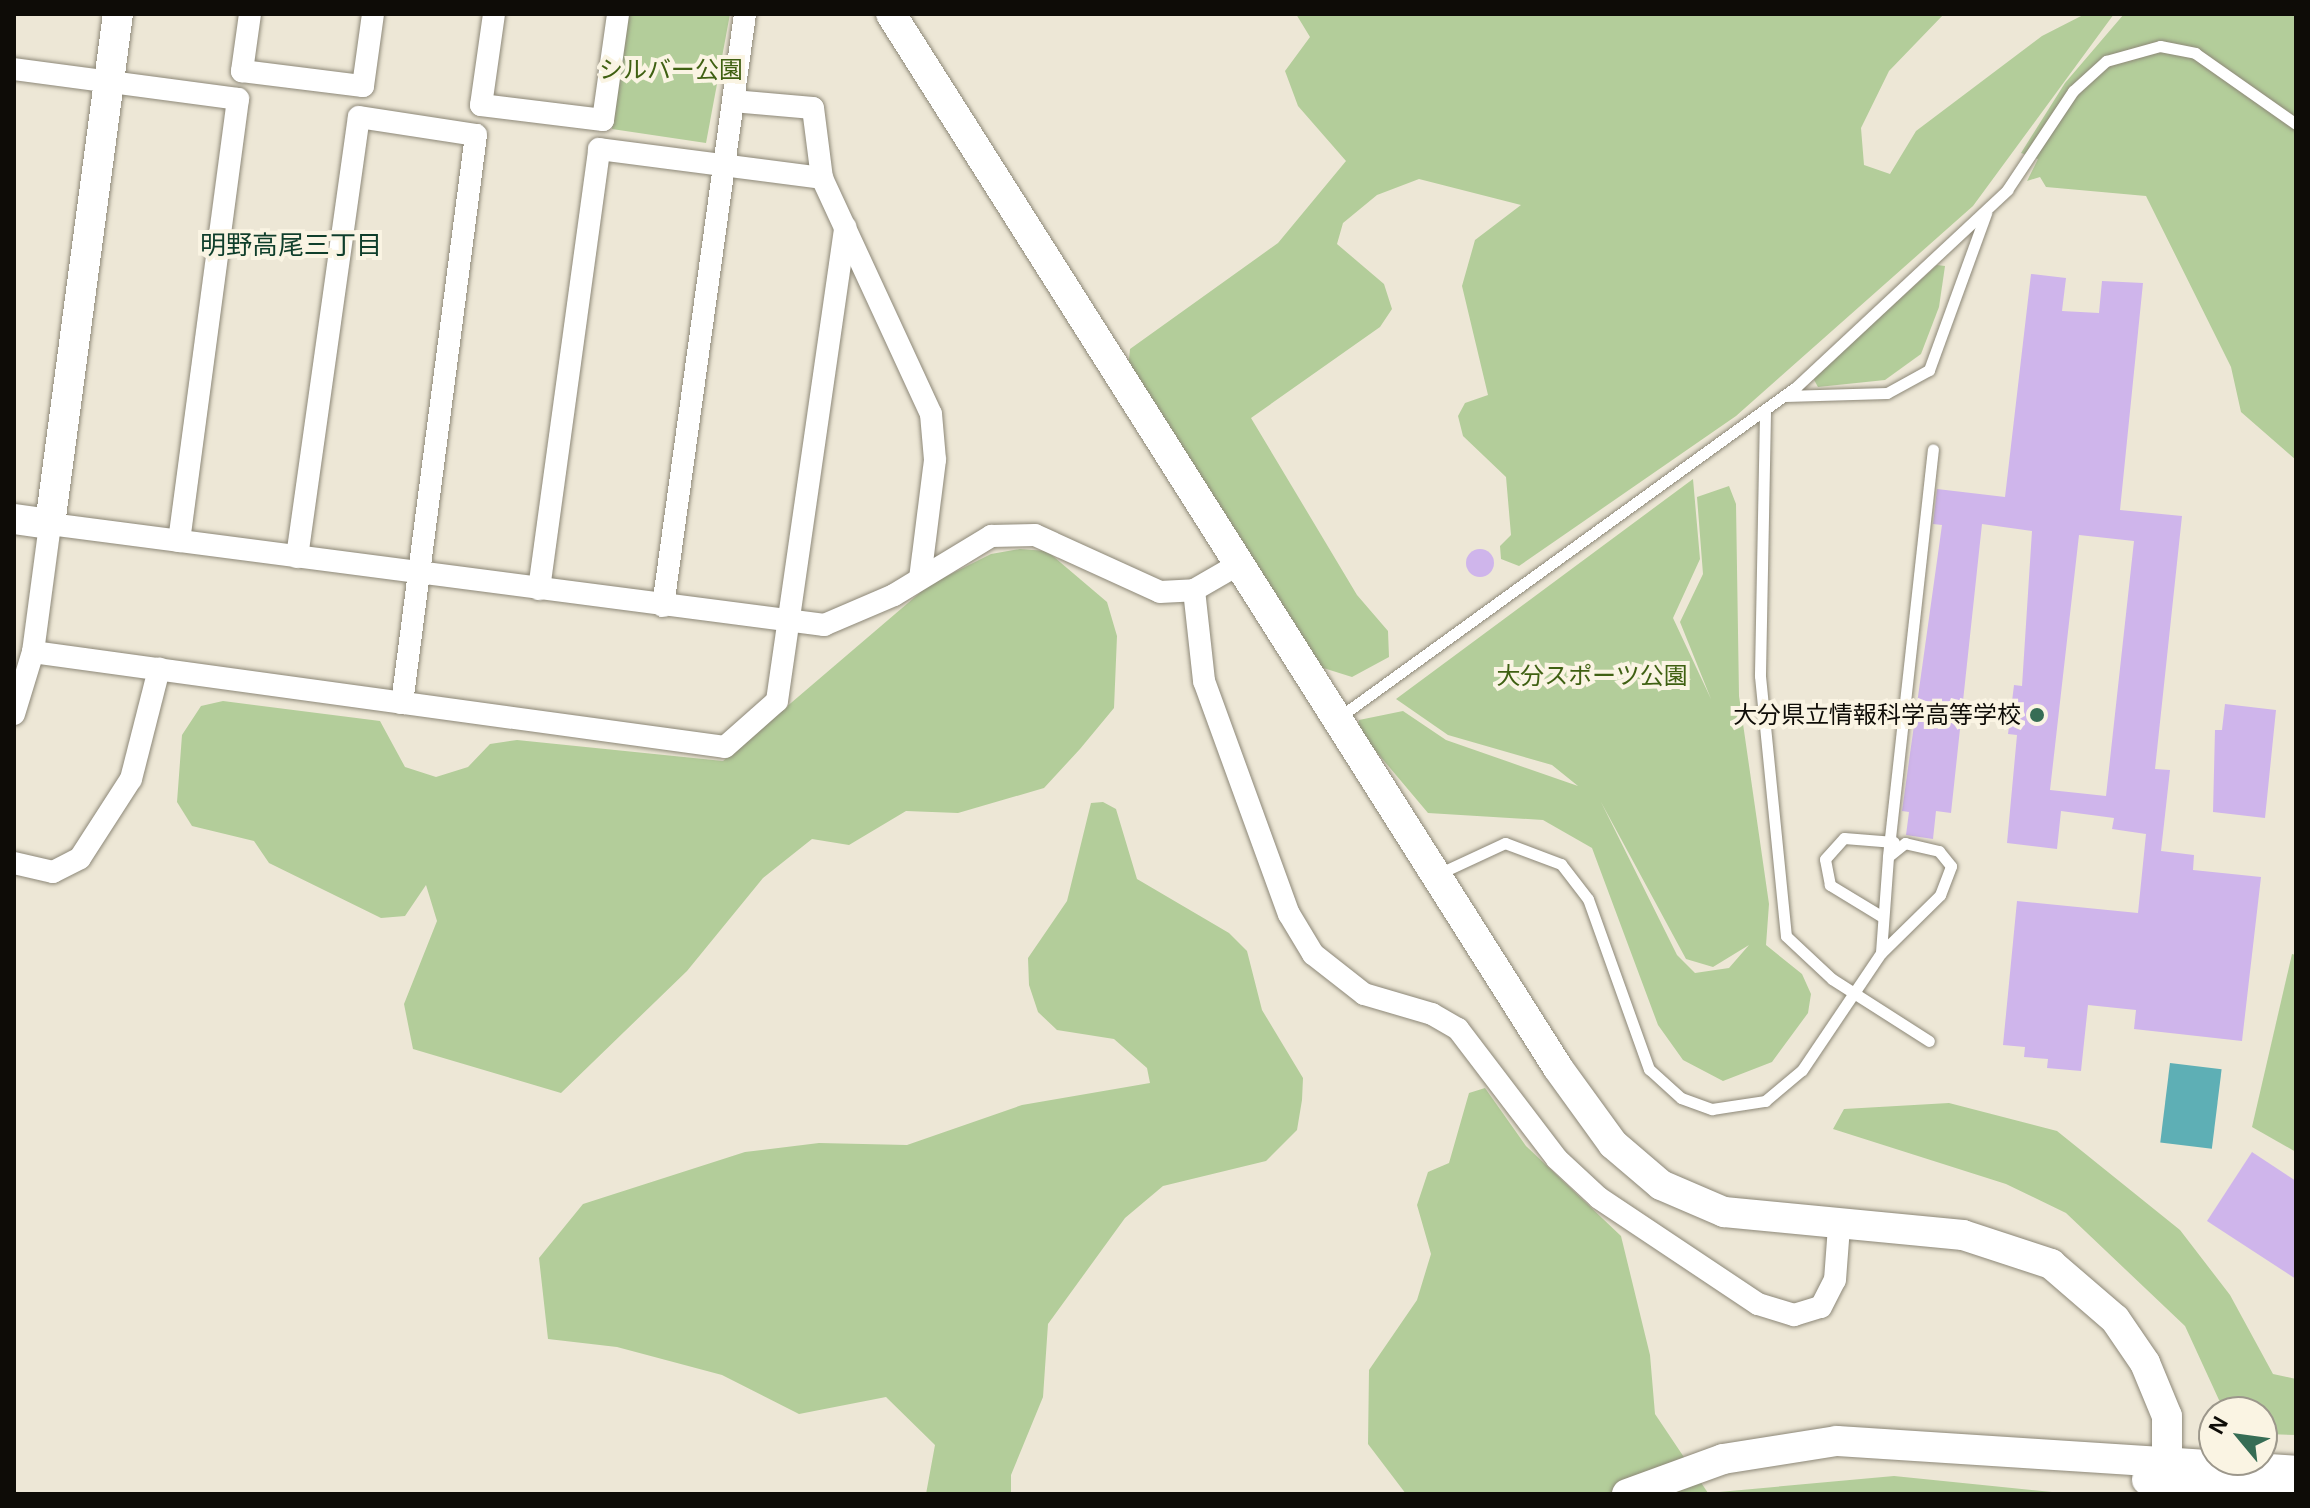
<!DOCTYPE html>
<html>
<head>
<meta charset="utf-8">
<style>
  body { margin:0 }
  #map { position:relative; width:2310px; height:1508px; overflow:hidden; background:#ede7d6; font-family:Helvetica,"Noto Sans JP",sans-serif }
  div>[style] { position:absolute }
  .green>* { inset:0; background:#b3cd9a }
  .water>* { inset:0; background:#5eafb5; transform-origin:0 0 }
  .building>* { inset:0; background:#cfb5eb }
  .round { border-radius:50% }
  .roads { filter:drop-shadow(0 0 2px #8d8878) drop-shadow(0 0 2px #8d8878) }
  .lane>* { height:11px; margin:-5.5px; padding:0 5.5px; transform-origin:5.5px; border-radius:5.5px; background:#fff }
  .street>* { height:22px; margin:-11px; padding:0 11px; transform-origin:11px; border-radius:11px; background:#fff }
  .secondary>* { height:30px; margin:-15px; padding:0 15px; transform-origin:15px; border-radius:15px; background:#fff }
  .dots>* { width:22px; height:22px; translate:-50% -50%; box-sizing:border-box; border:4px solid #faf4e3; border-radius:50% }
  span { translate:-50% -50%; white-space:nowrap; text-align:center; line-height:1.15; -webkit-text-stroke:8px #faf4e3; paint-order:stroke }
  .park-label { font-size:24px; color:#3f6012 }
  .poi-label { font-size:24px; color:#0e0c07 }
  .right { translate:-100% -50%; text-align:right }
  .neighbourhood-label { font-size:26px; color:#0f3e2b }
  .frame { position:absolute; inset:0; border:16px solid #0e0c07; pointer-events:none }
  .north { position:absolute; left:2198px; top:1396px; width:80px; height:80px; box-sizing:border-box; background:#faf4e3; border:2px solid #9c978b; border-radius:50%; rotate:299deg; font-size:22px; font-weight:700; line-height:32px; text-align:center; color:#0e0c07 }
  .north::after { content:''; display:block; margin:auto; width:28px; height:36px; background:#366d55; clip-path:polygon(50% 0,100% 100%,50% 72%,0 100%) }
</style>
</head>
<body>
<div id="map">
  <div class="green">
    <div style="clip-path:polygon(628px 14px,730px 14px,706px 143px,612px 129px)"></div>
    <div style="clip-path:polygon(1296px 14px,1944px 14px,1889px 71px,1861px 128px,1864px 165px,1890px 174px,1916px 131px,2042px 36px,2085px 14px,2114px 14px,1973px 206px,1736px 416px,1519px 566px,1501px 559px,1500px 546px,1511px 535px,1506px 477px,1463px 436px,1458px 416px,1465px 403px,1488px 395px,1462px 286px,1475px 240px,1521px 205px,1419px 179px,1377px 195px,1343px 223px,1337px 244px,1384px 284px,1392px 309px,1380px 327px,1251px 418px,1357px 595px,1388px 631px,1389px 657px,1352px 677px,1317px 666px,1128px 370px,1130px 349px,1278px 243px,1346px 161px,1298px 106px,1285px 71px,1310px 37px)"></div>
    <div style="clip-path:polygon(2124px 14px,2296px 14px,2296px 460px,2241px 412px,2231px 367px,2146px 196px,2046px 187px,2040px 177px,2027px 181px,2038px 159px,2021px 153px,2065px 83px)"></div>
    <div style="clip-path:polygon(1937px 265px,1945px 266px,1939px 307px,1921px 354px,1885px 380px,1818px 387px,1813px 378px)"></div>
    <div style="clip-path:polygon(evenodd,1693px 479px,1700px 559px,1673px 618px,1711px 699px,1680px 622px,1703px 574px,1697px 497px,1729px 486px,1736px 504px,1739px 696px,1769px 904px,1766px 945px,1802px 974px,1811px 994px,1808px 1013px,1772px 1062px,1723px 1081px,1683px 1060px,1658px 1025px,1592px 848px,1543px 820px,1428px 813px,1358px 730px,1359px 720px,1403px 711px,1446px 740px,1578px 786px,1552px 765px,1448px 735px,1396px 699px,1693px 479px,1601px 802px,1686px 959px,1713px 967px,1749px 945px,1729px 968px,1695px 973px,1677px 955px,1601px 802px)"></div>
    <div style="clip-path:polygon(1020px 549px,1047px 551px,1107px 602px,1117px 636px,1114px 708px,1080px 749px,1044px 788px,958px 813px,906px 811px,849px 845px,812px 839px,763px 878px,687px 971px,561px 1093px,413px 1049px,404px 1004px,437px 921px,426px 885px,405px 916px,381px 918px,269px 863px,254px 841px,192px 826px,177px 802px,182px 735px,201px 706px,223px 701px,380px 721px,405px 767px,436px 777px,468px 767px,490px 744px,517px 740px,723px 761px,929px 585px,991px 554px)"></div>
    <div style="clip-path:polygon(1103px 802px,1116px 809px,1137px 879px,1229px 933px,1247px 951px,1262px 1010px,1303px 1078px,1302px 1100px,1297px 1130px,1266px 1161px,1163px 1186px,1125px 1218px,1048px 1324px,1043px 1397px,1011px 1475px,1011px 1494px,926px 1494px,935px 1445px,886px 1397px,799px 1414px,722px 1375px,617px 1347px,548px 1339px,539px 1258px,583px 1204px,745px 1152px,819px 1143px,907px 1145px,1022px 1105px,1150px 1083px,1147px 1068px,1114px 1039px,1057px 1030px,1038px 1012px,1029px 985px,1028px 958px,1067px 901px,1091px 803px)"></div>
    <div style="clip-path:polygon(2292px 954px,2296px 955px,2296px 1152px,2252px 1127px)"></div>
    <div style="clip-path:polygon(1485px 1088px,1526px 1146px,1621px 1236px,1650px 1355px,1655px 1414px,1708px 1493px,1894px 1476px,2072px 1494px,1406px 1494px,1368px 1444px,1369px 1370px,1417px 1300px,1431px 1254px,1417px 1205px,1428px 1172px,1449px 1163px,1469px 1093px)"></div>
    <div style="clip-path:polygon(1949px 1103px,2057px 1131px,2180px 1230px,2230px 1295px,2273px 1374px,2296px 1379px,2296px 1435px,2267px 1434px,2262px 1412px,2235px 1412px,2219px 1400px,2185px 1326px,2066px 1213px,2006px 1184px,1833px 1129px,1844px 1109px)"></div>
  </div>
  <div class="water">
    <div style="left:2170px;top:1063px;width:52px;height:80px;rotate:7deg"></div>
  </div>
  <div class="building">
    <div style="clip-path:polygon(evenodd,2031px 274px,2066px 278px,2062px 311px,2099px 313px,2102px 281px,2143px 283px,2120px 510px,2182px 516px,2155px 769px,2170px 770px,2161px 851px,2194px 855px,2193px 870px,2261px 877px,2242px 1041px,2134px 1029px,2136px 1010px,2088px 1005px,2081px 1071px,2047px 1068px,2048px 1059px,2024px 1057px,2025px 1047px,2003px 1045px,2017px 901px,2138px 913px,2146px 834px,2112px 829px,2114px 818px,2061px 811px,2057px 849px,2007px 843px,2017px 735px,2008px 734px,2014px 685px,2022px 686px,2032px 531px,1982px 524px,1951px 813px,1936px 811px,1933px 839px,1906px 835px,1909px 812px,1902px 811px,1942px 525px,1933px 524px,1937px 489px,2005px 497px,2031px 274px,2079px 535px,2134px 541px,2106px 796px,2050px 790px,2079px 535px)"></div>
    <div class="round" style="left:1466px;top:549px;width:28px;height:28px"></div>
    <div style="clip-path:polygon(2225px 704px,2276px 710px,2265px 818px,2213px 812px,2215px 730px,2222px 730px)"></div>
    <div style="clip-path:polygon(2252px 1152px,2296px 1181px,2296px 1279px,2207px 1221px)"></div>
  </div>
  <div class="roads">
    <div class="lane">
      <div style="left:1785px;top:396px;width:102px;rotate:-1.7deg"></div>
      <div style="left:1887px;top:393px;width:48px;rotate:-28.7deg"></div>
      <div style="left:1929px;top:370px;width:167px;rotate:-70deg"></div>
      <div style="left:1765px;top:413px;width:263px;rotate:91.1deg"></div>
      <div style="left:1760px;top:676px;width:261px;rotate:84.3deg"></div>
      <div style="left:1786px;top:936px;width:63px;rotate:43.1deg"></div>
      <div style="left:1832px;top:979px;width:115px;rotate:32.6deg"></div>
      <div style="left:1338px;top:718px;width:565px;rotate:-35.86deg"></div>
      <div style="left:1796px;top:387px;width:289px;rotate:-43deg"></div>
      <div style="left:2007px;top:190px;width:119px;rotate:-56.3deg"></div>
      <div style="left:2073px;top:91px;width:45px;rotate:-42.3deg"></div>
      <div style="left:2106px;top:61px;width:56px;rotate:-15.5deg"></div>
      <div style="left:2160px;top:46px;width:36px;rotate:11deg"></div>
      <div style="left:2195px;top:53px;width:123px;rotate:35.1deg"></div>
      <div style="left:1888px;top:856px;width:409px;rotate:-83.7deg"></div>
      <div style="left:1436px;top:875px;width:76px;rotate:-24.9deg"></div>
      <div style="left:1505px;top:843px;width:60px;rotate:20.6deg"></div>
      <div style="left:1561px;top:864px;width:44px;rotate:52.4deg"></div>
      <div style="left:1588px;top:899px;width:181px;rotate:70.3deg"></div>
      <div style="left:1649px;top:1069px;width:43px;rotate:42.2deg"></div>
      <div style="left:1681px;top:1098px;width:33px;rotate:20deg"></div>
      <div style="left:1712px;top:1109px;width:54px;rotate:-8.6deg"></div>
      <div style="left:1765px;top:1101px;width:48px;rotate:-40deg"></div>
      <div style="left:1802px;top:1070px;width:141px;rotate:-56deg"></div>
      <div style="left:1881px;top:953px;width:83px;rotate:-44.5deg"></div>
      <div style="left:1940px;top:895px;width:31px;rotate:-69deg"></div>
      <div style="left:1951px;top:866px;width:19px;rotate:-129deg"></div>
      <div style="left:1939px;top:851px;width:35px;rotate:-167deg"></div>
      <div style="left:1905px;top:843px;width:22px;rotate:141deg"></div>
      <div style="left:1888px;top:857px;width:96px;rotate:94.2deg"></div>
      <div style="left:1881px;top:916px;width:60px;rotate:-148.7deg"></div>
      <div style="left:1830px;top:885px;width:26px;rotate:-101deg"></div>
      <div style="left:1825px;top:859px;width:28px;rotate:-48deg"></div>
      <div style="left:1844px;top:838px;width:50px;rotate:4.6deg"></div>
    </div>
    <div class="street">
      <div style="left:250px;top:14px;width:58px;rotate:98deg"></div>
      <div style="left:242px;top:71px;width:122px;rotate:7.1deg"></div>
      <div style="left:363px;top:86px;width:73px;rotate:-82.1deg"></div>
      <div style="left:494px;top:14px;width:92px;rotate:98.1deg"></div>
      <div style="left:481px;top:105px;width:123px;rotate:7deg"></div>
      <div style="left:603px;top:120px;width:107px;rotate:-81.9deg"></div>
      <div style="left:14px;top:69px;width:226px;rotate:7.6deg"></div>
      <div style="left:238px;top:99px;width:446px;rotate:97.6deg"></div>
      <div style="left:733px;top:101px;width:80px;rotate:5deg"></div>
      <div style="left:813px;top:108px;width:71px;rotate:82.7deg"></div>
      <div style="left:822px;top:178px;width:260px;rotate:65.2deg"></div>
      <div style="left:931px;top:414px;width:46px;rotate:85deg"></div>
      <div style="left:935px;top:460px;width:119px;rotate:97.2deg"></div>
      <div style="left:297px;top:557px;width:444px;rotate:-82deg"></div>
      <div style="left:359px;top:117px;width:118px;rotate:8.7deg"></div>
      <div style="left:476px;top:135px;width:573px;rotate:97.42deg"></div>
      <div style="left:539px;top:589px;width:444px;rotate:-82.2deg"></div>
      <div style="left:599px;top:149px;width:225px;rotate:7.4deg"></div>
      <div style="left:1194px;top:590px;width:92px;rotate:83.7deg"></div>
      <div style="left:1204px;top:681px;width:248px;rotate:70deg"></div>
      <div style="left:1289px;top:914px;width:47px;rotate:59deg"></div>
      <div style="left:1313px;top:954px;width:65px;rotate:38.1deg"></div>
      <div style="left:1364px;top:994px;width:71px;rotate:16.4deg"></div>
      <div style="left:1432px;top:1014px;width:30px;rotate:30deg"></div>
      <div style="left:1458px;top:1029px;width:163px;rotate:52.7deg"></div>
      <div style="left:1557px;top:1159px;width:57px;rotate:42.9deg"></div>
      <div style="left:1599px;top:1198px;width:191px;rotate:33.7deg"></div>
      <div style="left:1758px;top:1304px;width:38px;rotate:17deg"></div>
      <div style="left:1794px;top:1315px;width:28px;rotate:-17deg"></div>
      <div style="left:1821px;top:1307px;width:30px;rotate:-63deg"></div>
      <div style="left:1835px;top:1280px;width:53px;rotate:-85.7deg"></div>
      <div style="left:663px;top:606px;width:598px;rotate:-82.11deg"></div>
      <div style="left:33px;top:652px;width:698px;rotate:7.82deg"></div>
      <div style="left:725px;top:747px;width:69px;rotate:-41.5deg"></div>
      <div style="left:777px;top:701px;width:479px;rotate:-81.8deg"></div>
      <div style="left:14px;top:714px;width:65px;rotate:-73deg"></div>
      <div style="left:33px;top:652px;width:129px;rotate:-82.4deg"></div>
      <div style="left:50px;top:524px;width:781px;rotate:7.43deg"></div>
      <div style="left:824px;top:625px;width:76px;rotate:-23.2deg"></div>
      <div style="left:894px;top:595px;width:114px;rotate:-31.3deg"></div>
      <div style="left:991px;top:536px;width:44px;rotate:-1.3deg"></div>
      <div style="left:1035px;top:535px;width:137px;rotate:24.5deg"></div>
      <div style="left:1160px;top:592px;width:34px;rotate:-3deg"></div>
      <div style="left:1194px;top:590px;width:52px;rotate:-30deg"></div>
      <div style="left:14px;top:863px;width:40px;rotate:13deg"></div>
      <div style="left:53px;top:872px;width:30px;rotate:-27deg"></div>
      <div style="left:80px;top:858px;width:94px;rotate:-57.2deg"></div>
      <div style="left:131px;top:779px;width:114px;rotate:-75.7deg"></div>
    </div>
    <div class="secondary">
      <div style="left:891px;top:14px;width:1247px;rotate:57.67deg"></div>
      <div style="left:1558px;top:1068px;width:94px;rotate:54.1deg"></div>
      <div style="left:1613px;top:1144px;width:63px;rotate:40.5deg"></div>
      <div style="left:1661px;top:1185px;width:69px;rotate:23.2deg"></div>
      <div style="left:1724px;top:1212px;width:240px;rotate:5.5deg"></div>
      <div style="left:1963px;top:1235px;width:93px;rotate:18.2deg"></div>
      <div style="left:2051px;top:1264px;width:84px;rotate:40.7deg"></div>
      <div style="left:2115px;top:1319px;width:53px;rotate:55.7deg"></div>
      <div style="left:2145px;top:1363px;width:57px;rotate:67.5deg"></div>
      <div style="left:2167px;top:1416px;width:66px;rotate:90deg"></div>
      <div style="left:14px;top:519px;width:36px;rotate:8deg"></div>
      <div style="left:50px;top:524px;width:515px;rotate:-82.41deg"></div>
      <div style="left:2147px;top:1480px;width:150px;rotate:5.4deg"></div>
      <div style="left:1627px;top:1494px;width:102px;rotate:-20deg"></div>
      <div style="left:1723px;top:1459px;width:115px;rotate:-9deg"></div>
      <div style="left:1837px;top:1441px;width:460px;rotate:3.7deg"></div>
    </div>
  </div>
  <div class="dots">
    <div style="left:2037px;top:715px;background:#366d55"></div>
  </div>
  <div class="park-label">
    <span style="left:671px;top:70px">シルバー公園</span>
    <span style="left:1592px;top:676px">大分スポーツ公園</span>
  </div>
  <div class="poi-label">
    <span class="right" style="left:2021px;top:715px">大分県立情報科学高等学校</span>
  </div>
  <div class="neighbourhood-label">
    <span style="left:291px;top:246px">明野高尾三丁目</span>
  </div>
  <div class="frame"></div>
  <div class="north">N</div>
</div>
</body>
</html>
